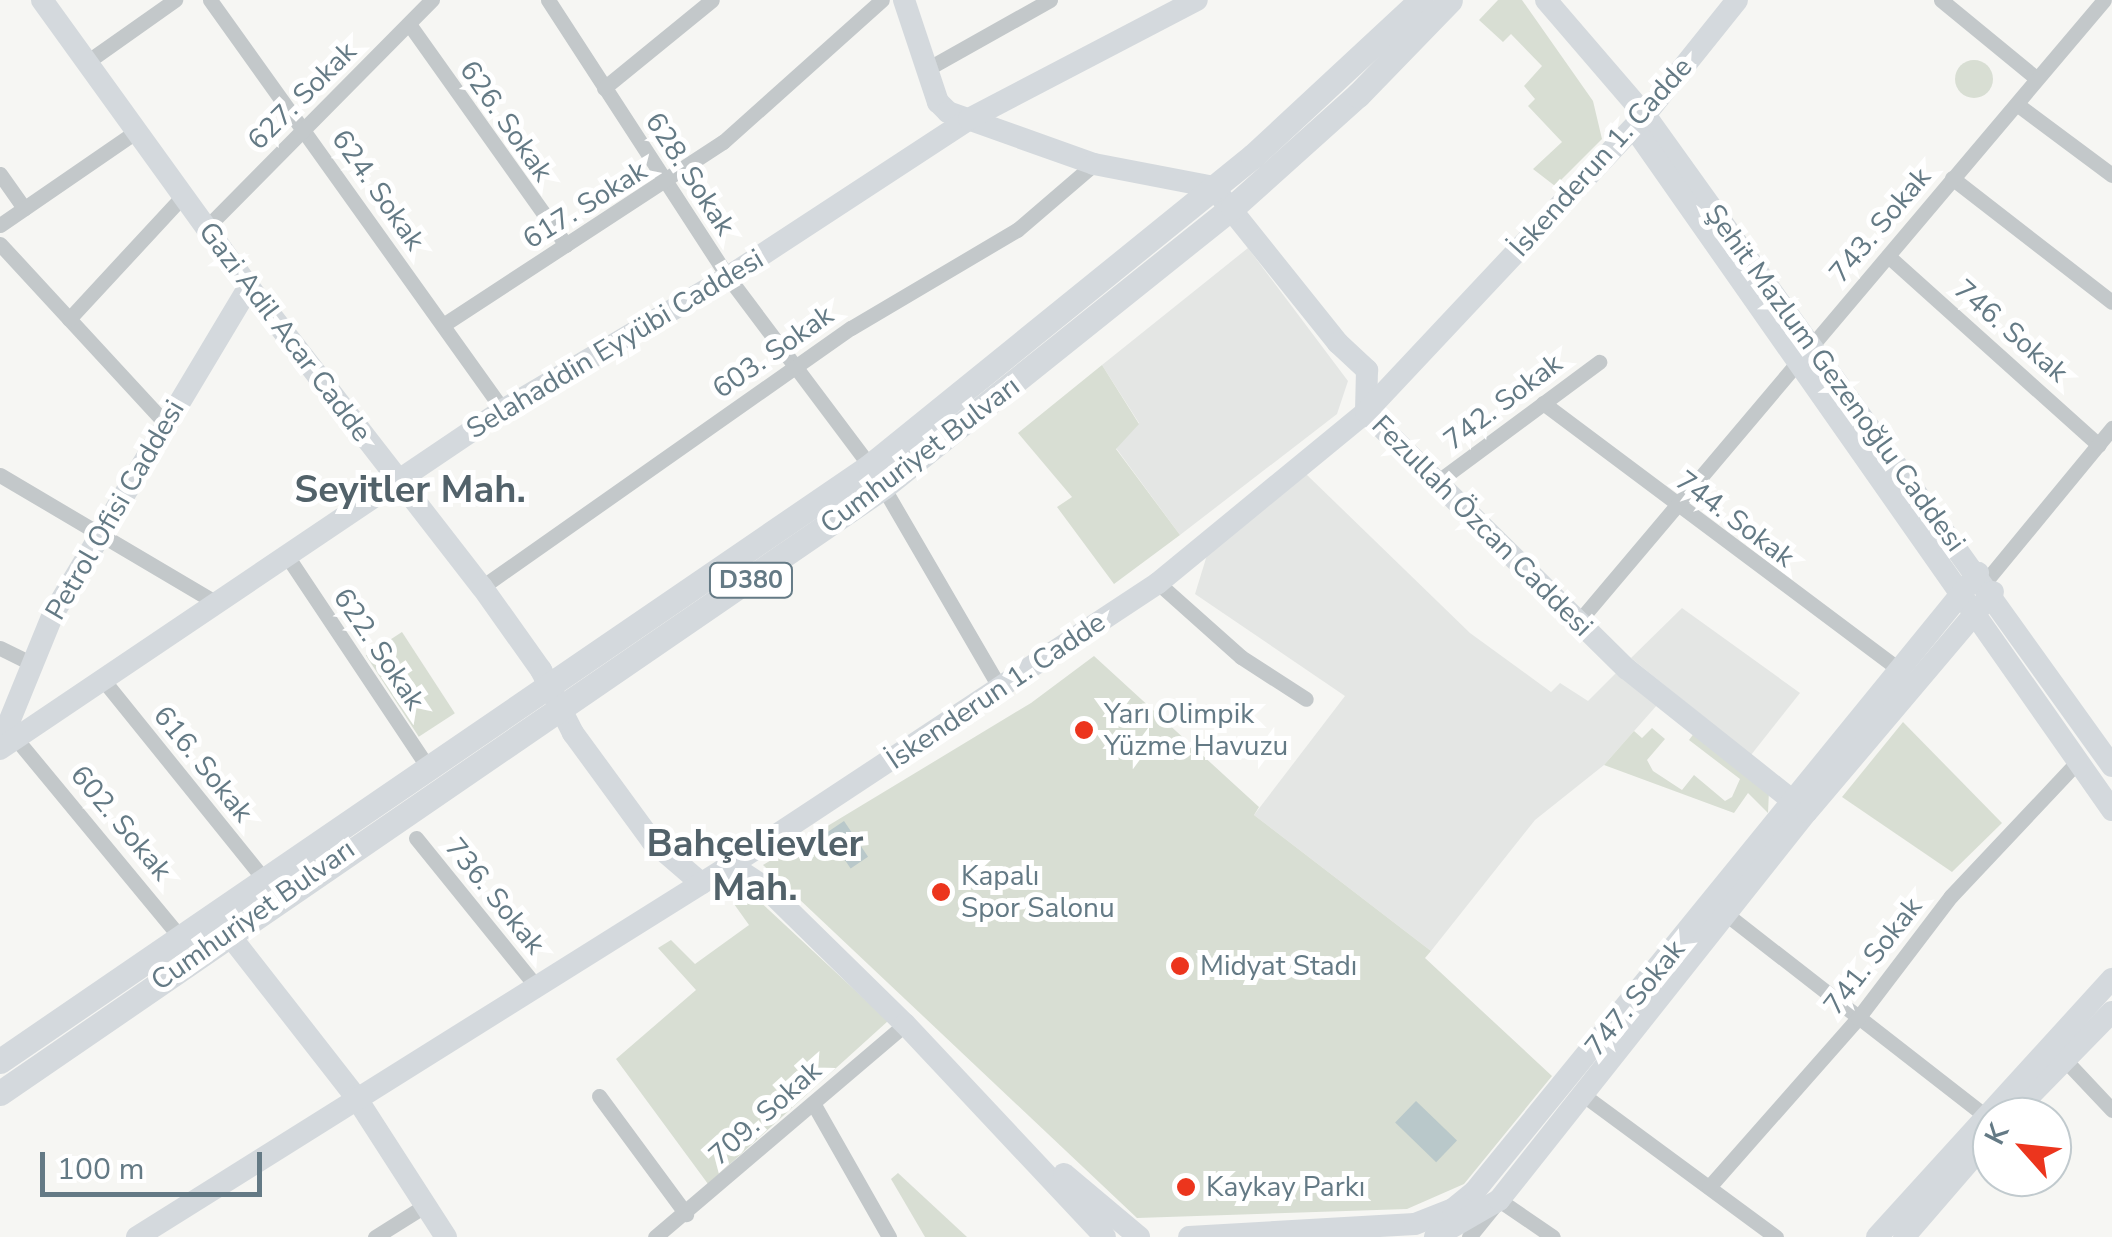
<!DOCTYPE html>
<html>
<head>
<meta charset="utf-8">
<style>
  body { margin:0 }
  #map { position:relative; width:2112px; height:1237px; overflow:hidden; background:#f6f6f3; font-family:"Nunito Sans",sans-serif }
  div>[style] { position:absolute }
  .built>* { inset:0; background:#e4e6e4 }
  .green>* { inset:0; background:#d8ded3; transform-origin:0 0 }
  .round { border-radius:50% }
  .water>* { inset:0; background:#b9c8ca; transform-origin:0 0 }
  .street>* { height:15px; margin:-7.5px; padding:0 7.5px; transform-origin:7.5px; border-radius:7.5px; background:#c3c8ca }
  .secondary>* { height:22px; margin:-11px; padding:0 11px; transform-origin:11px; border-radius:11px; background:#d4d9dd }
  .primary>* { height:25px; margin:-12.5px; padding:0 12.5px; transform-origin:12.5px; border-radius:12.5px; background:#d4d9dd }
  .dots>* { width:28px; height:28px; translate:-50% -50%; box-sizing:border-box; border:5px solid #fff; border-radius:50% }
  span { translate:-50% -50%; white-space:nowrap; text-align:center; line-height:1.15; -webkit-text-stroke:10px #fff; paint-order:stroke }
  .shield-label span { padding:2px 8px; background:#fff; border:2px solid; border-radius:8px; -webkit-text-stroke-width:0 }
  .shield-label { font-size:25px; color:#647a85; font-weight:700 }
  .street-label { font-size:28px; color:#647a85 }
  .poi-label { font-size:28px; color:#647a85 }
  .left { translate:0 -50%; text-align:left }
  .district-label { font-size:38px; color:#52626a; font-weight:700 }
  .north { position:absolute; left:1972px; top:1097px; width:100px; height:100px; box-sizing:border-box; background:#fff; border:2px solid #c1cace; border-radius:50%; rotate:297deg; font-size:28px; font-weight:700; line-height:40px; text-align:center; color:#647a85 }
  .north::after { content:''; display:block; margin:auto; width:35px; height:45px; background:#ec351d; clip-path:polygon(50% 0,100% 100%,50% 72%,0 100%) }
  .scale { position:absolute; left:40px; top:1152px; width:222px; height:45px; box-sizing:border-box; border:5px solid #647a85; border-top:0; padding-left:12px; font-size:30px; line-height:35px; white-space:nowrap; color:#647a85; -webkit-text-stroke:8px #fff; paint-order:stroke }
</style>
</head>
<body>
<div id="map">
  <div class="built">
    <div style="clip-path:polygon(1248px 248px,1348px 381px,1337px 414px,1180px 535px,1116px 448px,1139px 423px,1102px 365px)"></div>
    <div style="clip-path:polygon(1306px 474px,1470px 633px,1551px 692px,1560px 683px,1588px 701px,1618px 671px,1658px 704px,1604px 765px,1535px 820px,1431px 951px,1254px 815px,1345px 696px,1195px 594px,1207px 555px)"></div>
    <div style="clip-path:polygon(1682px 608px,1800px 693px,1751px 755px,1631px 658px)"></div>
  </div>
  <div class="green">
    <div style="clip-path:polygon(1498px 0,1522px 0,1593px 101px,1602px 139px,1555px 186px,1533px 169px,1562px 142px,1528px 106px,1535px 99px,1524px 86px,1542px 66px,1511px 34px,1503px 42px,1479px 20px)"></div>
    <div class="round" style="left:1955px;top:60px;width:38px;height:38px"></div>
    <div style="clip-path:polygon(1102px 365px,1139px 424px,1116px 449px,1180px 535px,1114px 584px,1057px 507px,1072px 497px,1018px 433px)"></div>
    <div style="left:402px;top:632px;width:97px;height:43px;rotate:57deg"></div>
    <div style="clip-path:polygon(1094px 656px,1259px 807px,1254px 815px,1431px 951px,1425px 958px,1552px 1076px,1464px 1184px,1407px 1209px,1137px 1218px,763px 865px,1031px 703px)"></div>
    <div style="clip-path:polygon(1903px 722px,2002px 823px,1952px 872px,1842px 797px)"></div>
    <div style="clip-path:polygon(1652px 728px,1665px 739px,1647px 760px,1653px 771px,1682px 790px,1694px 775px,1725px 801px,1732px 797px,1740px 779px,1689px 740px,1695px 732px,1769px 791px,1768px 813px,1748px 793px,1734px 813px,1604px 765px,1634px 731px,1642px 738px)"></div>
    <div style="clip-path:polygon(753px 895px,888px 1021px,708px 1184px,616px 1059px,696px 990px,658px 948px,671px 940px,695px 964px,749px 925px,734px 904px)"></div>
    <div style="clip-path:polygon(898px 1173px,967px 1237px,925px 1237px,891px 1179px)"></div>
  </div>
  <div class="water">
    <div style="left:844px;top:821px;width:43px;height:21px;rotate:56deg"></div>
    <div style="left:1416px;top:1101px;width:57px;height:30px;rotate:44deg"></div>
  </div>
  <div class="street">
    <div style="left:210px;top:0;width:504px;rotate:54.45deg"></div>
    <div style="left:548px;top:0;width:330px;rotate:57deg"></div>
    <div style="left:728px;top:277px;width:236px;rotate:53.1deg"></div>
    <div style="left:1941px;top:0;width:123px;rotate:39.4deg"></div>
    <div style="left:409px;top:24px;width:271px;rotate:54.6deg"></div>
    <div style="left:87px;top:62px;width:108px;rotate:-35.2deg"></div>
    <div style="left:927px;top:69px;width:141px;rotate:-29.3deg"></div>
    <div style="left:604px;top:88px;width:139px;rotate:-39.2deg"></div>
    <div style="left:2018px;top:105px;width:117px;rotate:36.7deg"></div>
    <div style="left:0;top:174px;width:42px;rotate:54.8deg"></div>
    <div style="left:1952px;top:178px;width:202px;rotate:37.8deg"></div>
    <div style="left:0;top:225px;width:166px;rotate:-34.5deg"></div>
    <div style="left:207px;top:227px;width:320px;rotate:-45.3deg"></div>
    <div style="left:0;top:244px;width:243px;rotate:47.3deg"></div>
    <div style="left:1888px;top:256px;width:283px;rotate:41.9deg"></div>
    <div style="left:69px;top:319px;width:169px;rotate:-47.2deg"></div>
    <div style="left:443px;top:325px;width:334px;rotate:-33.2deg"></div>
    <div style="left:723px;top:142px;width:213px;rotate:-41.8deg"></div>
    <div style="left:1543px;top:403px;width:446px;rotate:36.8deg"></div>
    <div style="left:0;top:475px;width:253px;rotate:30.6deg"></div>
    <div style="left:1437px;top:482px;width:202px;rotate:-36.5deg"></div>
    <div style="left:883px;top:487px;width:235px;rotate:59.8deg"></div>
    <div style="left:287px;top:556px;width:256px;rotate:56.3deg"></div>
    <div style="left:1985px;top:582px;width:200px;rotate:-50.5deg"></div>
    <div style="left:1158px;top:583px;width:111px;rotate:41.7deg"></div>
    <div style="left:1241px;top:657px;width:77px;rotate:32.9deg"></div>
    <div style="left:482px;top:587px;width:451px;rotate:-35.1deg"></div>
    <div style="left:851px;top:328px;width:193px;rotate:-30.6deg"></div>
    <div style="left:1017px;top:230px;width:101px;rotate:-40.6deg"></div>
    <div style="left:1579px;top:621px;width:813px;rotate:-49.79deg"></div>
    <div style="left:0;top:648px;width:34px;rotate:26deg"></div>
    <div style="left:104px;top:681px;width:253px;rotate:51.1deg"></div>
    <div style="left:17px;top:740px;width:261px;rotate:50.4deg"></div>
    <div style="left:416px;top:838px;width:189px;rotate:51deg"></div>
    <div style="left:1726px;top:914px;width:327px;rotate:37.9deg"></div>
    <div style="left:2064px;top:1059px;width:70px;rotate:46.7deg"></div>
    <div style="left:1582px;top:1094px;width:241px;rotate:36.4deg"></div>
    <div style="left:599px;top:1096px;width:147px;rotate:53.6deg"></div>
    <div style="left:813px;top:1103px;width:154px;rotate:60.4deg"></div>
    <div style="left:1709px;top:1187px;width:225px;rotate:-48.6deg"></div>
    <div style="left:1858px;top:1018px;width:153px;rotate:-52.7deg"></div>
    <div style="left:1951px;top:896px;width:187px;rotate:-46.7deg"></div>
    <div style="left:375px;top:1237px;width:60px;rotate:-32.1deg"></div>
    <div style="left:655px;top:1237px;width:328px;rotate:-40.4deg"></div>
    <div style="left:1469px;top:1237px;width:48px;rotate:-51deg"></div>
    <div style="left:1499px;top:1200px;width:65px;rotate:34.4deg"></div>
  </div>
  <div class="secondary">
    <div style="left:42px;top:0;width:354px;rotate:54.2deg"></div>
    <div style="left:249px;top:287px;width:380px;rotate:52.2deg"></div>
    <div style="left:482px;top:587px;width:102px;rotate:54.6deg"></div>
    <div style="left:541px;top:670px;width:71px;rotate:63.1deg"></div>
    <div style="left:573px;top:733px;width:134px;rotate:53.8deg"></div>
    <div style="left:652px;top:841px;width:65px;rotate:40.6deg"></div>
    <div style="left:904px;top:0;width:108px;rotate:71.6deg"></div>
    <div style="left:938px;top:102px;width:14px;rotate:45deg"></div>
    <div style="left:948px;top:112px;width:155px;rotate:19.6deg"></div>
    <div style="left:1094px;top:164px;width:121px;rotate:10.9deg"></div>
    <div style="left:1213px;top:187px;width:200px;rotate:51.3deg"></div>
    <div style="left:1338px;top:343px;width:40px;rotate:43deg"></div>
    <div style="left:1367px;top:370px;width:42px;rotate:91.4deg"></div>
    <div style="left:1366px;top:412px;width:366px;rotate:44.6deg"></div>
    <div style="left:1627px;top:669px;width:213px;rotate:38.5deg"></div>
    <div style="left:1546px;top:0;width:152px;rotate:49.3deg"></div>
    <div style="left:1645px;top:115px;width:801px;rotate:54.35deg"></div>
    <div style="left:1634px;top:128px;width:833px;rotate:54.97deg"></div>
    <div style="left:0;top:744px;width:140px;rotate:-67.8deg"></div>
    <div style="left:53px;top:614px;width:381px;rotate:-59.1deg"></div>
    <div style="left:0;top:749px;width:607px;rotate:-33.98deg"></div>
    <div style="left:503px;top:410px;width:261px;rotate:-30.6deg"></div>
    <div style="left:728px;top:277px;width:288px;rotate:-33.2deg"></div>
    <div style="left:969px;top:119px;width:257px;rotate:-27.6deg"></div>
    <div style="left:731px;top:865px;width:42px;rotate:33.3deg"></div>
    <div style="left:766px;top:888px;width:194px;rotate:44.4deg"></div>
    <div style="left:905px;top:1024px;width:292px;rotate:46.8deg"></div>
    <div style="left:227px;top:932px;width:208px;rotate:52deg"></div>
    <div style="left:355px;top:1096px;width:168px;rotate:57.2deg"></div>
    <div style="left:2009px;top:1117px;width:147px;rotate:-45.6deg"></div>
    <div style="left:1064px;top:1174px;width:98px;rotate:40deg"></div>
    <div style="left:137px;top:1237px;width:701px;rotate:-32.06deg"></div>
    <div style="left:731px;top:865px;width:512px;rotate:-33.44deg"></div>
    <div style="left:1158px;top:583px;width:269px;rotate:-39.4deg"></div>
    <div style="left:1366px;top:412px;width:407px;rotate:-46.8deg"></div>
    <div style="left:1645px;top:115px;width:147px;rotate:-51.3deg"></div>
    <div style="left:1189px;top:1237px;width:226px;rotate:-3.3deg"></div>
    <div style="left:1415px;top:1224px;width:41px;rotate:-21.5deg"></div>
    <div style="left:1453px;top:1209px;width:28px;rotate:-39deg"></div>
    <div style="left:1475px;top:1191px;width:797px;rotate:-50.86deg"></div>
    <div style="left:1435px;top:1237px;width:74px;rotate:-30deg"></div>
    <div style="left:1499px;top:1200px;width:495px;rotate:-51.6deg"></div>
    <div style="left:1807px;top:812px;width:288px;rotate:-49.8deg"></div>
    <div style="left:1877px;top:1237px;width:349px;rotate:-47.7deg"></div>
    <div style="left:1904px;top:1237px;width:135px;rotate:-49.2deg"></div>
  </div>
  <div class="primary">
    <div style="left:0;top:1061px;width:1054px;rotate:-34.37deg"></div>
    <div style="left:870px;top:466px;width:493px;rotate:-39deg"></div>
    <div style="left:1253px;top:156px;width:229px;rotate:-42.9deg"></div>
    <div style="left:0;top:1093px;width:1071px;rotate:-34.46deg"></div>
    <div style="left:883px;top:487px;width:448px;rotate:-38.7deg"></div>
    <div style="left:1233px;top:207px;width:168px;rotate:-41.9deg"></div>
    <div style="left:1358px;top:95px;width:132px;rotate:-45.9deg"></div>
  </div>
  <div class="dots">
    <div style="left:1084px;top:730px;background:#ec351d"></div>
    <div style="left:941px;top:892px;background:#ec351d"></div>
    <div style="left:1180px;top:966px;background:#ec351d"></div>
    <div style="left:1186px;top:1187px;background:#ec351d"></div>
  </div>
  <div class="shield-label">
    <span style="left:751px;top:580px">D380</span>
  </div>
  <div class="street-label">
    <span style="left:302px;top:96px;rotate:-45deg">627. Sokak</span>
    <span style="left:506px;top:121px;rotate:55deg">626. Sokak</span>
    <span style="left:1601px;top:157px;rotate:-48deg">İskenderun 1. Cadde</span>
    <span style="left:690px;top:174px;rotate:57deg">628. Sokak</span>
    <span style="left:378px;top:190px;rotate:55deg">624. Sokak</span>
    <span style="left:585px;top:205px;rotate:-32deg">617. Sokak</span>
    <span style="left:1880px;top:225px;rotate:-50deg">743. Sokak</span>
    <span style="left:2011px;top:331px;rotate:41deg">746. Sokak</span>
    <span style="left:285px;top:332px;rotate:53deg">Gazi Adil Acar Cadde</span>
    <span style="left:615px;top:344px;rotate:-31deg">Selahaddin Eyyübi Caddesi</span>
    <span style="left:773px;top:352px;rotate:-35deg">603. Sokak</span>
    <span style="left:1835px;top:378px;rotate:54deg">Şehit Mazlum Gezenoğlu Caddesi</span>
    <span style="left:1503px;top:402px;rotate:-37deg">742. Sokak</span>
    <span style="left:920px;top:455px;rotate:-37deg">Cumhuriyet Bulvarı</span>
    <span style="left:115px;top:510px;rotate:-60deg">Petrol Ofisi Caddesi</span>
    <span style="left:1735px;top:519px;rotate:37deg">744. Sokak</span>
    <span style="left:1482px;top:526px;rotate:45deg">Fezullah Özcan Caddesi</span>
    <span style="left:379px;top:649px;rotate:56deg">622. Sokak</span>
    <span style="left:996px;top:691px;rotate:-34deg">İskenderun 1. Cadde</span>
    <span style="left:203px;top:764px;rotate:51deg">616. Sokak</span>
    <span style="left:121px;top:823px;rotate:50deg">602. Sokak</span>
    <span style="left:495px;top:896px;rotate:51deg">736. Sokak</span>
    <span style="left:253px;top:915px;rotate:-35deg">Cumhuriyet Bulvarı</span>
    <span style="left:1873px;top:956px;rotate:-52deg">741. Sokak</span>
    <span style="left:1635px;top:998px;rotate:-51deg">747. Sokak</span>
    <span style="left:765px;top:1113px;rotate:-42deg">709. Sokak</span>
  </div>
  <div class="poi-label">
    <span class="left" style="left:1104px;top:730px">Yarı Olimpik<br>Yüzme Havuzu</span>
    <span class="left" style="left:961px;top:892px">Kapalı<br>Spor Salonu</span>
    <span class="left" style="left:1200px;top:966px">Midyat Stadı</span>
    <span class="left" style="left:1206px;top:1187px">Kaykay Parkı</span>
  </div>
  <div class="district-label">
    <span style="left:410px;top:490px">Seyitler Mah.</span>
    <span style="left:755px;top:866px">Bahçelievler<br>Mah.</span>
  </div>
  <div class="north">K</div>
  <div class="scale">100 m</div>
</div>
</body>
</html>
